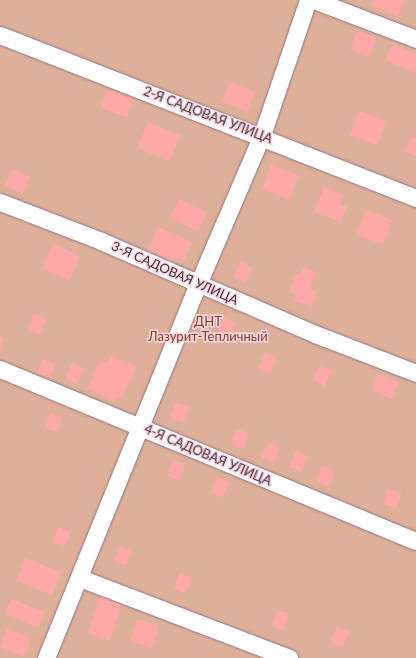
<!DOCTYPE html>
<html>
<head>
<meta charset="utf-8">
<style>
  body { margin:0 }
  #map { position:relative; width:416px; height:658px; overflow:hidden; background:#fbd5e2; font-family:Lato,sans-serif }
  div>[style] { position:absolute }
  .green>* { inset:0; background:#deb099; transform-origin:0 0 }
  .building>* { inset:0; background:#fca9a5; transform-origin:0 0 }
  .roads { filter:drop-shadow(0 0 1px #967480) drop-shadow(0 0 1px #967480) }
  .minor>* { height:17px; margin:-8.5px; padding:0 8.5px; transform-origin:8.5px; border-radius:8.5px; background:#fff }
  span { translate:-50% -50%; white-space:nowrap; text-align:center; line-height:1.15; -webkit-text-stroke:3px #fbd5e2; paint-order:stroke }
  .street-label { font-size:13px; color:#413338 }
  .park-label { font-size:13px; color:#83431c }
</style>
</head>
<body>
<div id="map">
  <div class="green">
    <div style="left:0;top:0;width:416px;height:658px"></div>
  </div>
  <div class="building">
    <div style="clip-path:polygon(373px 0,404px 0,398px 16px,371px 6px)"></div>
    <div style="left:357px;top:31px;width:20px;height:20px;rotate:20deg"></div>
    <div style="clip-path:polygon(393px 44px,416px 53px,416px 73px,385px 60px)"></div>
    <div style="left:230px;top:81px;width:27px;height:22px;rotate:22deg"></div>
    <div style="left:107px;top:90px;width:28px;height:19px;rotate:19deg"></div>
    <div style="left:359px;top:111px;width:29px;height:26px;rotate:20deg"></div>
    <div style="left:148px;top:122px;width:35px;height:28px;rotate:22deg"></div>
    <div style="clip-path:polygon(411px 136px,416px 138px,416px 156px,405px 152px)"></div>
    <div style="left:271px;top:165px;width:29px;height:26px;rotate:20deg"></div>
    <div style="left:12px;top:169px;width:20px;height:18px;rotate:24deg"></div>
    <div style="clip-path:polygon(324px 187px,344px 195px,341px 205px,347px 207px,341px 222px,314px 212px)"></div>
    <div style="left:179px;top:199px;width:31px;height:21px;rotate:25deg"></div>
    <div style="left:365px;top:210px;width:29px;height:26px;rotate:20deg"></div>
    <div style="clip-path:polygon(158px 227px,192px 242px,184px 261px,174px 257px,173px 261px,148px 250px)"></div>
    <div style="left:53px;top:244px;width:30px;height:27px;rotate:24deg"></div>
    <div style="left:240px;top:262px;width:13px;height:17px;rotate:23deg"></div>
    <div style="clip-path:polygon(303px 267px,316px 272px,310px 289px,317px 292px,312px 307px,294px 301px,296px 295px,289px 292px,296px 273px,300px 275px)"></div>
    <div style="left:34px;top:314px;width:13px;height:17px;rotate:18deg"></div>
    <div style="left:223px;top:318px;width:13px;height:17px;rotate:18deg"></div>
    <div style="clip-path:polygon(0 336px,4px 338px,0 349px)"></div>
    <div style="left:265px;top:353px;width:13px;height:17px;rotate:23deg"></div>
    <div style="clip-path:polygon(111px 356px,136px 366px,122px 399px,117px 397px,115px 401px,87px 389px,100px 360px,108px 363px)"></div>
    <div style="left:42px;top:359px;width:14px;height:16px;rotate:17deg"></div>
    <div style="left:72px;top:363px;width:13px;height:17px;rotate:23deg"></div>
    <div style="left:320px;top:365px;width:13px;height:17px;rotate:23deg"></div>
    <div style="left:378px;top:374px;width:22px;height:18px;rotate:21deg"></div>
    <div style="left:175px;top:403px;width:14px;height:16px;rotate:17deg"></div>
    <div style="left:50px;top:413px;width:13px;height:16px;rotate:18deg"></div>
    <div style="left:236px;top:429px;width:13px;height:16px;rotate:18deg"></div>
    <div style="left:268px;top:442px;width:13px;height:17px;rotate:23deg"></div>
    <div style="left:296px;top:451px;width:13px;height:17px;rotate:23deg"></div>
    <div style="left:173px;top:460px;width:13px;height:17px;rotate:18deg"></div>
    <div style="left:322px;top:466px;width:14px;height:17px;rotate:21deg"></div>
    <div style="left:217px;top:477px;width:13px;height:17px;rotate:23deg"></div>
    <div style="left:388px;top:489px;width:14px;height:16px;rotate:17deg"></div>
    <div style="clip-path:polygon(58px 527px,71px 531px,64px 547px,52px 543px)"></div>
    <div style="left:119px;top:546px;width:13px;height:16px;rotate:18deg"></div>
    <div style="left:25px;top:558px;width:39px;height:25px;rotate:21deg"></div>
    <div style="left:179px;top:573px;width:13px;height:17px;rotate:18deg"></div>
    <div style="left:101px;top:595px;width:23px;height:41px;rotate:18deg"></div>
    <div style="left:11px;top:599px;width:36px;height:17px;rotate:21deg"></div>
    <div style="left:277px;top:610px;width:13px;height:17px;rotate:18deg"></div>
    <div style="left:137px;top:619px;width:23px;height:23px;rotate:18deg"></div>
    <div style="left:337px;top:627px;width:13px;height:17px;rotate:23deg"></div>
    <div style="left:7px;top:629px;width:26px;height:20px;rotate:21deg"></div>
  </div>
  <div class="roads">
    <div class="minor">
      <div style="left:314px;top:0;width:109px;rotate:20.9deg"></div>
      <div style="left:0;top:35px;width:447px;rotate:21.4deg"></div>
      <div style="left:0;top:202px;width:108px;rotate:21.1deg"></div>
      <div style="left:101px;top:241px;width:233px;rotate:23.5deg"></div>
      <div style="left:315px;top:334px;width:108px;rotate:21.1deg"></div>
      <div style="left:0;top:369px;width:450px;rotate:22.5deg"></div>
      <div style="left:80px;top:578px;width:224px;rotate:20.9deg"></div>
      <div style="left:46px;top:658px;width:404px;rotate:-67.9deg"></div>
      <div style="left:198px;top:284px;width:162px;rotate:-66.8deg"></div>
      <div style="left:262px;top:135px;width:143px;rotate:-71.2deg"></div>
    </div>
  </div>
  <div class="street-label">
    <span style="left:208px;top:115px;rotate:21deg">2-Я САДОВАЯ УЛИЦА</span>
    <span style="left:175px;top:273px;rotate:24deg">3-Я САДОВАЯ УЛИЦА</span>
    <span style="left:208px;top:455px;rotate:23deg">4-Я САДОВАЯ УЛИЦА</span>
  </div>
  <div class="park-label">
    <span style="left:208px;top:329px">ДНТ<br>Лазурит-Тепличный</span>
  </div>
</div>
</body>
</html>
